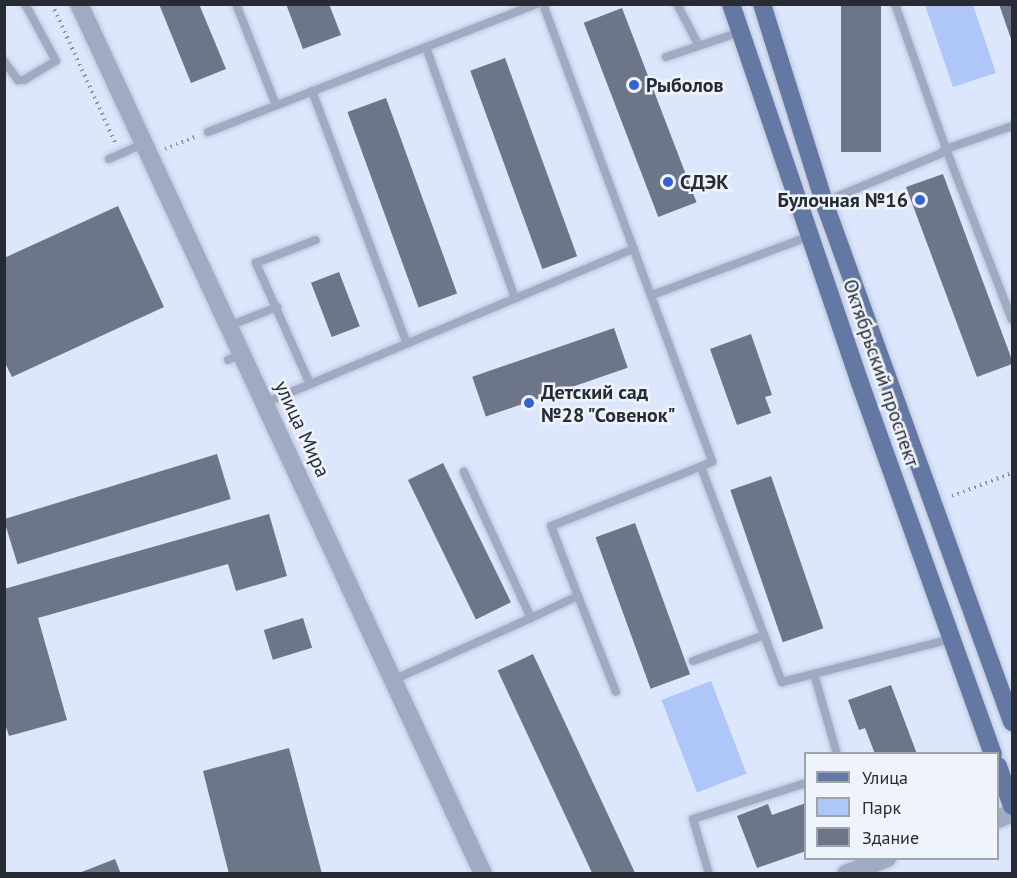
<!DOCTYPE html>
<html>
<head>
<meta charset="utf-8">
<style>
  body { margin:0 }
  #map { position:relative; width:1017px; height:878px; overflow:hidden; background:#dce6fc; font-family:"PT Sans",sans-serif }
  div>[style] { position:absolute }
  .green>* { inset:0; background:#afc6f8; transform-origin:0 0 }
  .building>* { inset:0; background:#6d7689; transform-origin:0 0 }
  .path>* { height:4px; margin-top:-2px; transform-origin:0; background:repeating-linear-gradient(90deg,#8b93a3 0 1.5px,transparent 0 6px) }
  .roads { filter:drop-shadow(0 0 2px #bbc4d8) drop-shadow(0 0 2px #bbc4d8) }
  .service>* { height:8px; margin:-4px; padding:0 4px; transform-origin:4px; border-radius:4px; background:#9fabc3 }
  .tertiary>* { height:18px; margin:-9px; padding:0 9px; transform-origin:9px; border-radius:9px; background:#9fabc3 }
  .primary>* { height:18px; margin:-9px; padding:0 9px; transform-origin:9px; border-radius:9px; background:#6478a4 }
  .dots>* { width:16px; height:16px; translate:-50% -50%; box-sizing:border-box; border:3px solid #eff3fc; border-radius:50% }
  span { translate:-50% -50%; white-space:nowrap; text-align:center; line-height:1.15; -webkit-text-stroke:5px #eff3fc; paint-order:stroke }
  .poi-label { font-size:20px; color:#272b33; font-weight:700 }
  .left { translate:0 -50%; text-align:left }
  .right { translate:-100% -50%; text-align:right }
  .street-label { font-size:20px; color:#272b33 }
  .frame { position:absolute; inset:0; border:6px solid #272b33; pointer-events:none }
  .legend { position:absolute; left:804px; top:752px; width:195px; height:108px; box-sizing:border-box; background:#eff3fc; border:2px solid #9fa3ac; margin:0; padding:8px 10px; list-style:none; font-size:18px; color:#272b33 }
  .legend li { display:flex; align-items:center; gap:12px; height:30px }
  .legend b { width:30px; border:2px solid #9fa3ac }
</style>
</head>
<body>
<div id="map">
  <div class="green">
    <div style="clip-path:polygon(925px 5px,973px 5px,996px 73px,953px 87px)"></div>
    <div style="left:711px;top:681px;width:99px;height:53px;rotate:69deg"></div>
  </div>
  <div class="building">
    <div style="clip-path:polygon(159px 4px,199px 4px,226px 69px,191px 83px)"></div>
    <div style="clip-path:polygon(286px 4px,329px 4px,341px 35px,303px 49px)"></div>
    <div style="left:841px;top:4px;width:40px;height:148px"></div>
    <div style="clip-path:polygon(999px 4px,1012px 4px,1012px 42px)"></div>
    <div style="left:622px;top:8px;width:208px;height:41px;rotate:69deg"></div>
    <div style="left:505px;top:58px;width:211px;height:37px;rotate:70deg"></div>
    <div style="left:386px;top:98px;width:208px;height:41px;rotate:70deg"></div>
    <div style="clip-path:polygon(943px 174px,1012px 360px,1012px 364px,977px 377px,906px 187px)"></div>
    <div style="clip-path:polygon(118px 206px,164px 307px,12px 377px,4px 361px,4px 258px)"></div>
    <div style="left:339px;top:272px;width:58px;height:30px;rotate:69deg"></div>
    <div style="left:614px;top:328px;width:42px;height:150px;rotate:71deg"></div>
    <div style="clip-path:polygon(751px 334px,772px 395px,765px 397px,771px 413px,737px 425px,710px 349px)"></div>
    <div style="left:217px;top:454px;width:47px;height:223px;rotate:73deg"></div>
    <div style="left:443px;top:463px;width:155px;height:39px;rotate:64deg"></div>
    <div style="left:771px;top:476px;width:161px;height:43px;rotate:71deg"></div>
    <div style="clip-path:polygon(269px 514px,287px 576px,236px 591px,228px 564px,38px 618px,67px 720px,9px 736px,4px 721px,4px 589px)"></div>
    <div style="left:635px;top:523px;width:161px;height:42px;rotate:70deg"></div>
    <div style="left:303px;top:618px;width:31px;height:41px;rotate:73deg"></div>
    <div style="left:533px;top:654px;width:243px;height:39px;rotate:65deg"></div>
    <div style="clip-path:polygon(891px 685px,917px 754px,875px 754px,865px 728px,859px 730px,848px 700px)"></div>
    <div style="clip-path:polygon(289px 748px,322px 874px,229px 874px,203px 771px)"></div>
    <div style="clip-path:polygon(806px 803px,806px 851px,757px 868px,737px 816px,768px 804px,772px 815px)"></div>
    <div style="clip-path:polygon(115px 859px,121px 874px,79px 874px,79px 873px)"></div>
  </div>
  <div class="path">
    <div style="left:52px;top:4px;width:152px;rotate:65.5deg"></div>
    <div style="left:165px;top:149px;width:35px;rotate:-22deg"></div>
    <div style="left:952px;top:496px;width:64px;rotate:-21deg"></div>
  </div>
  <div class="roads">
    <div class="service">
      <div style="left:236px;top:4px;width:109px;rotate:68.4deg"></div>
      <div style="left:543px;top:4px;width:488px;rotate:69.7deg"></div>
      <div style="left:712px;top:462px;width:173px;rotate:158.3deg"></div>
      <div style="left:551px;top:526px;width:75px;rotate:68.9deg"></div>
      <div style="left:677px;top:4px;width:47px;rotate:62.4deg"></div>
      <div style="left:895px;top:4px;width:154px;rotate:70.6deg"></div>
      <div style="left:946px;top:149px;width:70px;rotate:-19.2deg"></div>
      <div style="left:426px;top:47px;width:267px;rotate:70.5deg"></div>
      <div style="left:666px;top:57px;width:78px;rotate:-18.7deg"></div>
      <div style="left:4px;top:61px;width:24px;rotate:54deg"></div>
      <div style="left:18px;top:80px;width:6px"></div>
      <div style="left:24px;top:80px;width:37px;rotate:-31deg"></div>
      <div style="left:56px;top:61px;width:65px;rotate:-118.5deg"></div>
      <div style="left:312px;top:91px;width:270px;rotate:69.4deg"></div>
      <div style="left:208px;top:132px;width:352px;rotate:-21.3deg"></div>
      <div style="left:109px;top:159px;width:37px;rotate:-24deg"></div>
      <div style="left:824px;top:202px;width:126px;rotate:-22.5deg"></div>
      <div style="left:940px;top:154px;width:8px;rotate:-40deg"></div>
      <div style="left:946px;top:149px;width:183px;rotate:68.9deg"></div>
      <div style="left:652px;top:295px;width:169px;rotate:-20.5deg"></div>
      <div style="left:229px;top:326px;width:52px;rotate:-21.6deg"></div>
      <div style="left:228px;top:360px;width:13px;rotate:-23deg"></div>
      <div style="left:310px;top:384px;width:133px;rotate:-114.1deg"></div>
      <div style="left:256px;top:263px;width:64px;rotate:-21deg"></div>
      <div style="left:265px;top:403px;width:400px;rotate:-22.7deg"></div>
      <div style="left:701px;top:467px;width:230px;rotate:69.4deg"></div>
      <div style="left:782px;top:682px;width:174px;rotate:-14.3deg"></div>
      <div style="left:531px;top:618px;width:52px;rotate:-25.1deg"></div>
      <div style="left:578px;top:596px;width:103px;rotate:68.4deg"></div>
      <div style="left:693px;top:661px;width:76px;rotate:-20.1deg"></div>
      <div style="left:814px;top:674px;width:83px;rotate:74deg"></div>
      <div style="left:393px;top:680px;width:151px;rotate:-24.2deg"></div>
      <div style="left:531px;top:618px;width:161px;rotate:-114.7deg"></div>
      <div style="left:709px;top:874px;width:57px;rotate:-106.2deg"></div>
      <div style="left:693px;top:819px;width:119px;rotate:-17.7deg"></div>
    </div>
    <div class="tertiary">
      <div style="left:79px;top:4px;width:959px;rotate:65.09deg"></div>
      <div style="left:998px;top:819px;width:15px;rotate:-23deg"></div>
      <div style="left:846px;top:874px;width:44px;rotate:-21.3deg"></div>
    </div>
    <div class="primary">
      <div style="left:731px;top:4px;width:400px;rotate:71.2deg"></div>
      <div style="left:860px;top:383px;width:394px;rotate:70.3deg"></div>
      <div style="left:762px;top:4px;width:207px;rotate:72.6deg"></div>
      <div style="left:824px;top:202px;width:553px;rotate:70.12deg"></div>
      <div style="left:998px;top:766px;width:42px;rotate:70.7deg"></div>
    </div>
  </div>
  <div class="dots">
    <div style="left:634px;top:85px;background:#3661d1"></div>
    <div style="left:668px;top:182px;background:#3661d1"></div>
    <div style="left:920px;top:200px;background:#3661d1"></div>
    <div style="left:529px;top:403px;background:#3661d1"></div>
  </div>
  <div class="poi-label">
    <span class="left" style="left:646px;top:85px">Рыболов</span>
    <span class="left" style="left:680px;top:182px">СДЭК</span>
    <span class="right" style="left:908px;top:200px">Булочная №16</span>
    <span class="left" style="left:541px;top:404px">Детский сад<br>№28 "Совенок"</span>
  </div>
  <div class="street-label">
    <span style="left:881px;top:373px;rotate:71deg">Октябрьский проспект</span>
    <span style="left:302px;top:429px;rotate:65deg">улица Мира</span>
  </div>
  <div class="frame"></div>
  <ul class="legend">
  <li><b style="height:8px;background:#6478a4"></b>Улица</li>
  <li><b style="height:16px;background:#afc6f8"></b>Парк</li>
  <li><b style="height:16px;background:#6d7689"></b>Здание</li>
  </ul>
</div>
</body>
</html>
